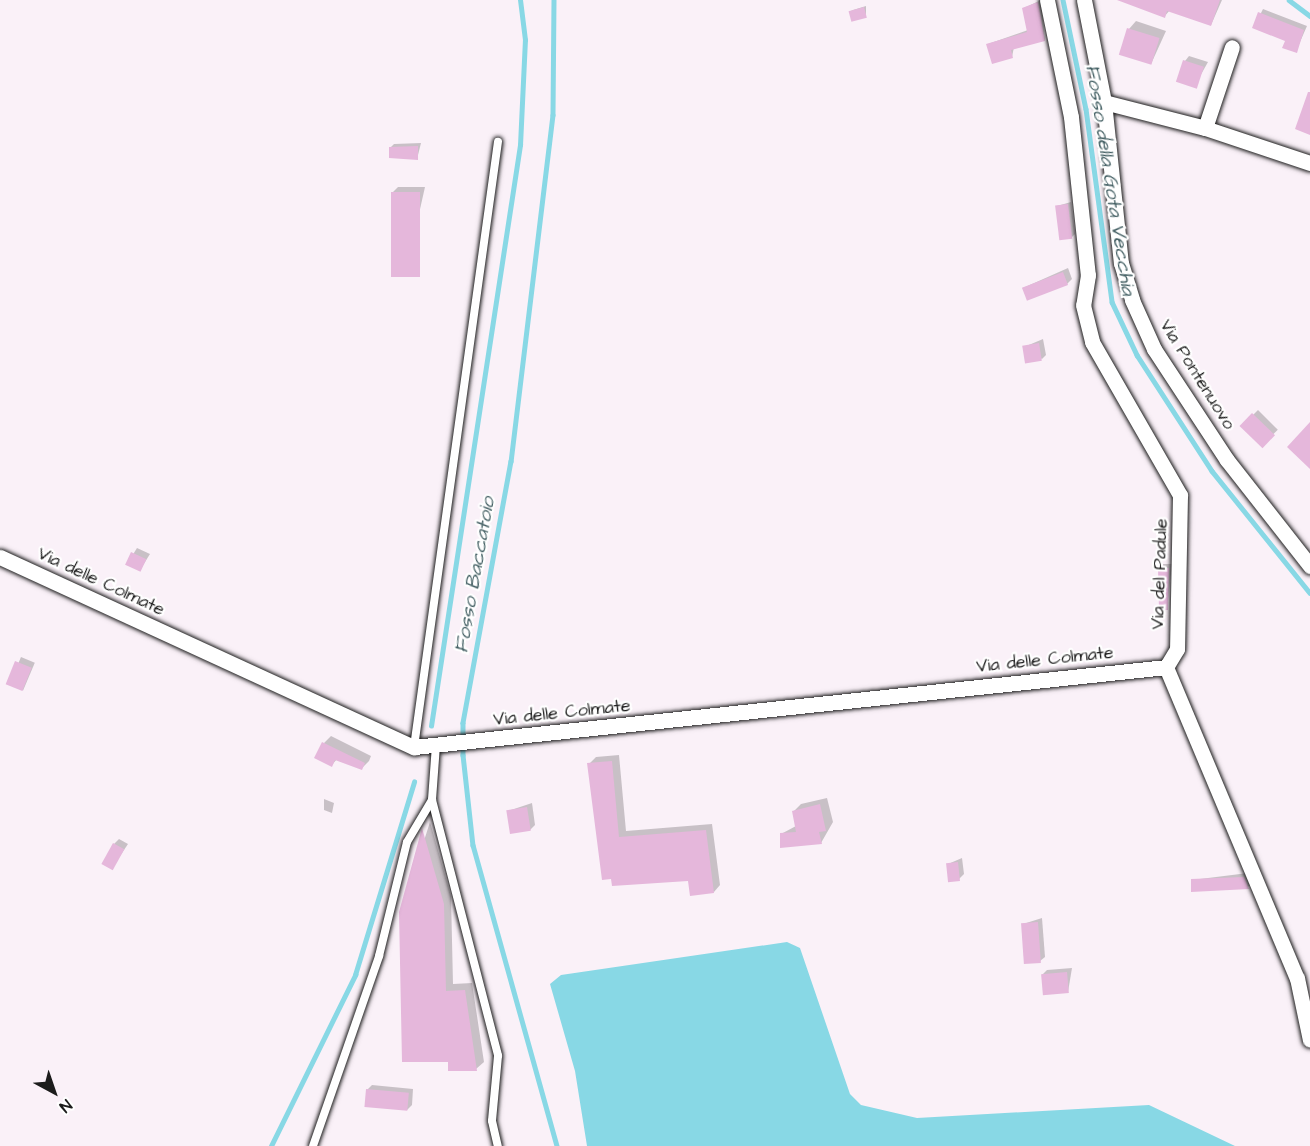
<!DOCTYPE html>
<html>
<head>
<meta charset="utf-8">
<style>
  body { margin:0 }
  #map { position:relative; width:1310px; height:1146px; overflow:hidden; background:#faf1f8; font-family:"Architects Daughter",sans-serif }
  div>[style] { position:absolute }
  .water>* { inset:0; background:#88d8e5 }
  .shadow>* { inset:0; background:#0003; transform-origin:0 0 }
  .stream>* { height:4.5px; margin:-2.25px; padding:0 2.25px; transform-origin:2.25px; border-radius:2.25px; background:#88d8e5 }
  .building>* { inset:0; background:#e5b7db; transform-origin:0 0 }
  .roads { filter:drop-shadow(0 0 2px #1c1c1c) drop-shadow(0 0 2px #1c1c1c) }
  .lane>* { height:8px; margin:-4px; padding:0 4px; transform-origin:4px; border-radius:4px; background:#fff }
  .street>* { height:15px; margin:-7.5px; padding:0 7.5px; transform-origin:7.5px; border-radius:7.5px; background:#fff }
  span { translate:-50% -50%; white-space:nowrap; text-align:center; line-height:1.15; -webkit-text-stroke:4.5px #fff; paint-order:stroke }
  .street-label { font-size:18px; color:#1c1c1c }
  .water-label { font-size:20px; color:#425e62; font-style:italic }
  .north { position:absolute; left:24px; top:1062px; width:60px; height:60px; -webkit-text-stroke:4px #fff; paint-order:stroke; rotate:140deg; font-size:16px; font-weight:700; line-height:24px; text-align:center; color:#1c1c1c }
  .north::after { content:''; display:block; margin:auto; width:21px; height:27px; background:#1c1c1c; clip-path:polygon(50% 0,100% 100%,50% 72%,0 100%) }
</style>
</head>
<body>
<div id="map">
  <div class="water">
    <div style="clip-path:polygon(787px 942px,800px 948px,850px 1094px,861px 1105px,917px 1118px,1149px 1105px,1235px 1146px,587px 1146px,575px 1071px,550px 984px,561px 975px)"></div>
  </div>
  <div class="shadow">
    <div style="clip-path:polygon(1041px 0,1045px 40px,1014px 47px,1012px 57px,988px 44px,1028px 30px,1024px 8px)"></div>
    <div style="clip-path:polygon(1139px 0,1222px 0,1211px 25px,1170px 10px,1164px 17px)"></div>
    <div style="clip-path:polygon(866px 6px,866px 17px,851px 11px,853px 10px)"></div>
    <div style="clip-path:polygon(1263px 9px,1307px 26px,1296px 51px,1287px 40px,1254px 27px)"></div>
    <div style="clip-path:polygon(1136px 21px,1166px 31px,1151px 64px,1129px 29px)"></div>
    <div style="clip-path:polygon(1189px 56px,1208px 62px,1194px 87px,1185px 61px)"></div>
    <div style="clip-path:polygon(421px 143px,417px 159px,391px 147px,394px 144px)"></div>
    <div style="clip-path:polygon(398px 187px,425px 187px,405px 276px,392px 193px)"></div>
    <div style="clip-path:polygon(1071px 202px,1075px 234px,1071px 238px,1057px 206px)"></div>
    <div style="clip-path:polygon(1068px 268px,1072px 279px,1067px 284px,1023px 288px)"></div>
    <div style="clip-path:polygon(1043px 339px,1046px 355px,1042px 359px,1024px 347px)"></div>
    <div style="left:1258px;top:410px;width:28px;height:23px;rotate:45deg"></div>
    <div style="clip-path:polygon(137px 548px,150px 554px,140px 570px,127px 564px)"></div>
    <div style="clip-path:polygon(1163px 564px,1172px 564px,1167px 608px,1159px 568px)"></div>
    <div style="left:21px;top:657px;width:15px;height:30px;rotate:23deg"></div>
    <div style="clip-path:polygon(331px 736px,371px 756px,369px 761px,362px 768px,337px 759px,332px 765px,324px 743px)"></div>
    <div style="clip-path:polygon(619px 755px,626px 831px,712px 824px,720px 885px,714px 892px,690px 879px,613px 885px,589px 764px,596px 757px)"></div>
    <div style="clip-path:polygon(827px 798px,833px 822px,821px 843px,781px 834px,796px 826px,794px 811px,801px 804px)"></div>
    <div style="clip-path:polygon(324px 799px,334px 803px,332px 813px,324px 810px)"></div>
    <div style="clip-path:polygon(532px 803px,535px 825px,530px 830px,508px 811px)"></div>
    <div style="clip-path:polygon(430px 822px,451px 896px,453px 984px,472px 983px,484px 1062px,476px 1069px,449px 1060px,401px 912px)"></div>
    <div style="clip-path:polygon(119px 839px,128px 844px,112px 868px,114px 844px)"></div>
    <div style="clip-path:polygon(962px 858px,964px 874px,959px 879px,948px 864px)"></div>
    <div style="clip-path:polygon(1248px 873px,1252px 883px,1248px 887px,1192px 880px)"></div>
    <div style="clip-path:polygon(1042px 918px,1045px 957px,1040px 961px,1023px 924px)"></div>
    <div style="clip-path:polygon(1072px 968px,1068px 992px,1042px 975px,1047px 970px)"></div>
    <div style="clip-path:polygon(372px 1085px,413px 1089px,412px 1105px,407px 1110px,367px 1090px)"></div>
  </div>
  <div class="stream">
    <div style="left:554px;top:0;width:115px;rotate:90.5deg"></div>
    <div style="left:553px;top:115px;width:349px;rotate:96.9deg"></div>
    <div style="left:511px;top:461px;width:266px;rotate:100.4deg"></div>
    <div style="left:463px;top:723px;width:32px;rotate:90deg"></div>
    <div style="left:463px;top:755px;width:91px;rotate:83.7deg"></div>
    <div style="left:473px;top:845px;width:313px;rotate:74.4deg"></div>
    <div style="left:1063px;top:0;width:111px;rotate:78.1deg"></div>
    <div style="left:1086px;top:109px;width:195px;rotate:82.3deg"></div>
    <div style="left:1112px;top:302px;width:59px;rotate:64.7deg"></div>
    <div style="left:1137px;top:355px;width:138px;rotate:57.1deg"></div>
    <div style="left:1212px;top:471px;width:156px;rotate:51.2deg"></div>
    <div style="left:1289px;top:0;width:26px;rotate:37deg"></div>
    <div style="left:431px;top:726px;width:588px;rotate:-81.29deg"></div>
    <div style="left:520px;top:145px;width:105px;rotate:-87.3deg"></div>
    <div style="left:525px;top:40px;width:40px;rotate:-97.1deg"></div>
    <div style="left:271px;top:1146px;width:191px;rotate:-63.8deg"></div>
    <div style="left:355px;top:975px;width:202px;rotate:-73deg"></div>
  </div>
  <div class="building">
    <div style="clip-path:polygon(1117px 0,1220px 0,1211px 26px,1167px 11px,1165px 18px)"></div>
    <div style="clip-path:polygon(1038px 2px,1045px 41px,1011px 50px,1013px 58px,992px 64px,986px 44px,1027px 32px,1022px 8px)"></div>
    <div style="left:864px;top:7px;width:11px;height:16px;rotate:75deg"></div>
    <div style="clip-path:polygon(1258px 12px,1304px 30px,1297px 53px,1282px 48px,1285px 41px,1252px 28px)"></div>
    <div style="left:1127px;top:28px;width:34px;height:28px;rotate:17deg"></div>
    <div style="left:1183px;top:60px;width:22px;height:23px;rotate:18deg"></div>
    <div style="clip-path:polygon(1308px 92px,1310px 92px,1310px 135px,1295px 129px)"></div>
    <div style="clip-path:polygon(418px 146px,418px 160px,389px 158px,389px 147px)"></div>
    <div style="left:391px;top:192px;width:29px;height:85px"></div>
    <div style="left:1068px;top:204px;width:35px;height:13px;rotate:83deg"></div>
    <div style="left:1063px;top:272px;width:14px;height:44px;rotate:69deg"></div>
    <div style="left:1039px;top:343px;width:18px;height:17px;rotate:81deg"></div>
    <div style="left:1252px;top:413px;width:32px;height:18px;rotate:44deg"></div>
    <div style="clip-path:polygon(1310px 422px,1310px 469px,1287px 447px)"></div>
    <div style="left:131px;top:552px;width:17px;height:14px;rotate:25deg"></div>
    <div style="clip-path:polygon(1158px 568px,1169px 568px,1168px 610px,1159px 610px)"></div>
    <div style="left:15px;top:661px;width:18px;height:25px;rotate:22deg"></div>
    <div style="clip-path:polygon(322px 742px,365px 763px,362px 770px,335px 760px,332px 767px,314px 758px)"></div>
    <div style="clip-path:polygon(612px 761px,619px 837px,706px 830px,714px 893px,690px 896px,688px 881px,612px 886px,611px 879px,602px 880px,587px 763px)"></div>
    <div style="clip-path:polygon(820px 804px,826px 831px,819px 832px,822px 844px,780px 848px,780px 833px,796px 832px,792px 811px)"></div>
    <div style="left:527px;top:807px;width:24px;height:21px;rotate:81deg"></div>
    <div style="clip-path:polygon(422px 828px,444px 904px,446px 991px,465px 990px,477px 1071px,448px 1071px,448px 1062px,402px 1062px,399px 912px)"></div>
    <div style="left:113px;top:843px;width:13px;height:24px;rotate:29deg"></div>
    <div style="left:958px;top:862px;width:19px;height:12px;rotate:84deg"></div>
    <div style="clip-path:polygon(1244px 877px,1249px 889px,1191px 892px,1191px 879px)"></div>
    <div style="left:1038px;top:922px;width:41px;height:17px;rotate:86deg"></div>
    <div style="left:1067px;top:972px;width:21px;height:26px;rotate:85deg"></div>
    <div style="left:366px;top:1089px;width:43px;height:18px;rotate:5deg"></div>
  </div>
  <div class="roads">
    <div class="lane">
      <div style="left:436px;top:745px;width:55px;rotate:94.2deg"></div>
      <div style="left:432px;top:800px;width:264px;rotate:75.5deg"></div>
      <div style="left:498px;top:1056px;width:65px;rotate:95.3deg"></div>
      <div style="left:492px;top:1121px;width:26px;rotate:77deg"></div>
      <div style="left:414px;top:747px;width:611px;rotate:-82.1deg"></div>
      <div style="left:313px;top:1146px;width:201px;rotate:-70.8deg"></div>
      <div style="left:379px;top:956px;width:117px;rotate:-76.2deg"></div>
      <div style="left:407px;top:842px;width:49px;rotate:-59.2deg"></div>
    </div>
    <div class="street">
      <div style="left:1047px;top:0;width:119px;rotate:78.4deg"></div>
      <div style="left:1071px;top:117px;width:159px;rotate:83.9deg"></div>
      <div style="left:1088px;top:275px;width:30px;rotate:99deg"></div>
      <div style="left:1083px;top:305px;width:38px;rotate:76deg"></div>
      <div style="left:1092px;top:342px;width:177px;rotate:60.1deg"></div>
      <div style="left:1180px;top:495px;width:154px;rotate:91.1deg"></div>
      <div style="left:1177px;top:649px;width:21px;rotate:121deg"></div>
      <div style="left:1084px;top:0;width:104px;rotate:78.9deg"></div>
      <div style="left:1104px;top:102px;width:162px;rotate:84deg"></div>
      <div style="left:1121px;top:263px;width:39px;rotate:73deg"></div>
      <div style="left:1132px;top:300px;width:54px;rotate:65.8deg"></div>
      <div style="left:1154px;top:349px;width:133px;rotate:56.7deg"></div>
      <div style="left:1227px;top:460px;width:135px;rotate:51.9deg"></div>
      <div style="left:1104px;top:102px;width:104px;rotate:14.4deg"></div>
      <div style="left:1205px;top:128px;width:111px;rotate:18.4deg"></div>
      <div style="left:1205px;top:128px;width:85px;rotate:-71.6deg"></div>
      <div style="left:0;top:557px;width:456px;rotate:24.7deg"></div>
      <div style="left:414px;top:747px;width:756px;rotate:-6.07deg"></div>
      <div style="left:1166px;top:667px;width:337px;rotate:67.2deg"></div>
      <div style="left:1297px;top:978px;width:63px;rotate:78.2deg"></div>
    </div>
  </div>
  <div class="street-label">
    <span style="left:1197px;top:375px;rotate:58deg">Via Pontenuovo</span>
    <span style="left:1160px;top:574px;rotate:-88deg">Via del Padule</span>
    <span style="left:101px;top:582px;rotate:25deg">Via delle Colmate</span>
    <span style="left:1045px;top:660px;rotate:-6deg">Via delle Colmate</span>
    <span style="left:562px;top:713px;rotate:-6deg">Via delle Colmate</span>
  </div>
  <div class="water-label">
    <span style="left:1110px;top:180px;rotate:81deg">Fosso della Gota Vecchia</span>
    <span style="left:475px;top:575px;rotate:-80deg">Fosso Baccatoio</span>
  </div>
  <div class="north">N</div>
</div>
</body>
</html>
